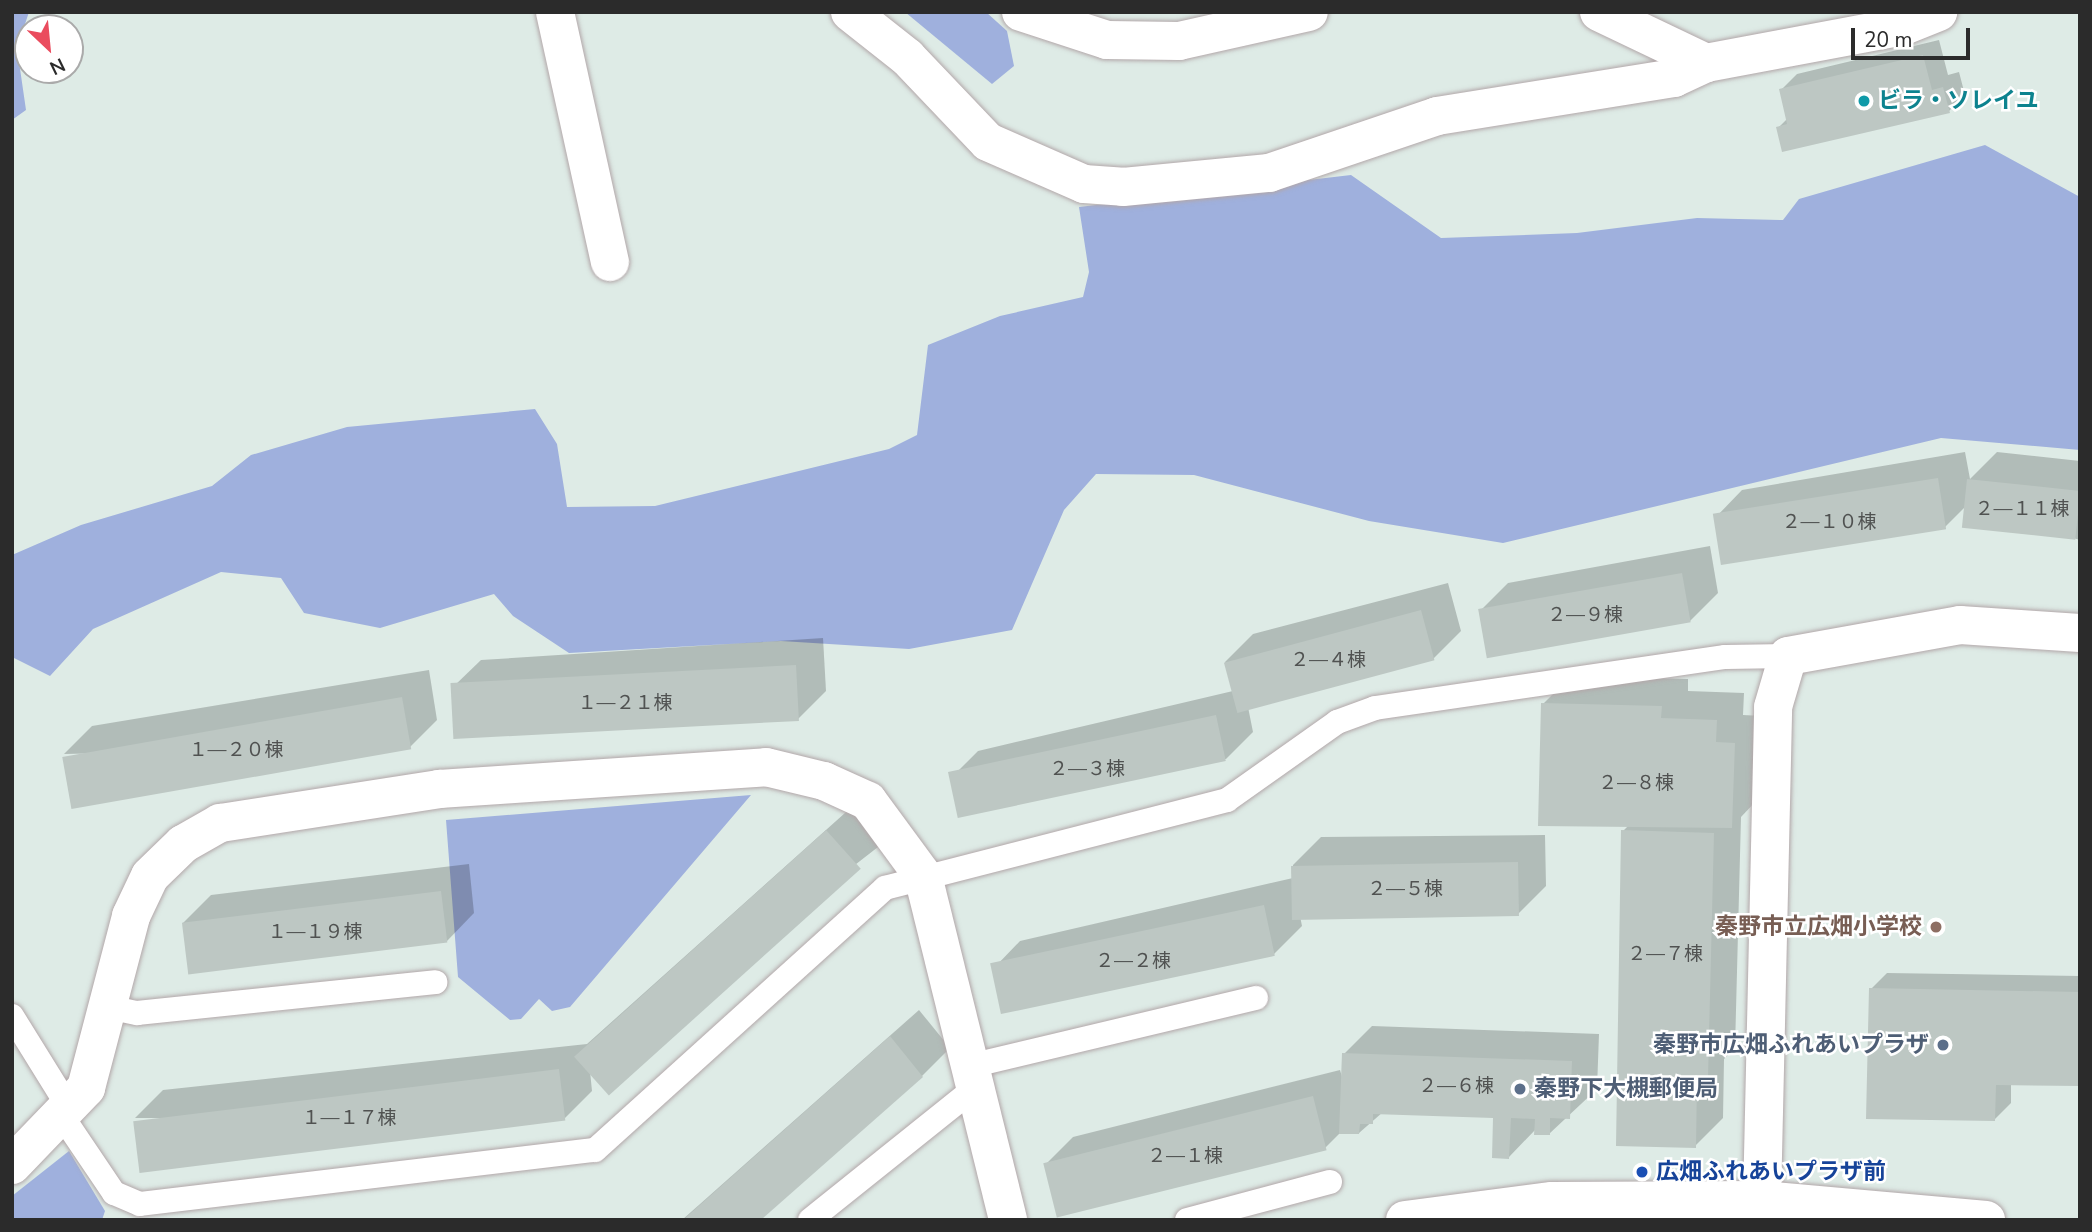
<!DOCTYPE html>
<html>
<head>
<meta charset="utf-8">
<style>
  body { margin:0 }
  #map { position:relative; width:2092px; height:1232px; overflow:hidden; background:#deebe6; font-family:"Nunito Sans","Noto Sans JP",sans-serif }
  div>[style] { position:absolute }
  .green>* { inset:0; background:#9fb0dd }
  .shadow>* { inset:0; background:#0003 }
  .building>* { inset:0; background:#bdc7c3; transform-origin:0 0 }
  .roads { filter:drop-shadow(0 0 2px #b2a7a9) drop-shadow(0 0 2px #b2a7a9) }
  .lane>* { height:24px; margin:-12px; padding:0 12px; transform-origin:12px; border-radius:12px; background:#fff }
  .street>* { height:38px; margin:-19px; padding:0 19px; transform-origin:19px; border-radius:19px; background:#fff }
  .secondary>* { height:38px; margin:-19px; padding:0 19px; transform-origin:19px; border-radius:19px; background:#fff }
  .dots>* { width:19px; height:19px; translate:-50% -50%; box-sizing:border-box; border:4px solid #fff; border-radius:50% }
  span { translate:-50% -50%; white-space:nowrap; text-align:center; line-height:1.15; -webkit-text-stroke:5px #fff; paint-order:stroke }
  .number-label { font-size:19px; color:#505251 }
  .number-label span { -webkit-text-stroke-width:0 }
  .culture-label { font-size:23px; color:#0d838f; font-weight:700 }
  .left { translate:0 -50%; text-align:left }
  .education-label { font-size:23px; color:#785e54; font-weight:700 }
  .right { translate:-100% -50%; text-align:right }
  .service-label { font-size:23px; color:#4e5e75; font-weight:700 }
  .transit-label { font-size:23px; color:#164399; font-weight:700 }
  .frame { position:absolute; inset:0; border:14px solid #2b2b2b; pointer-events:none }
  .north { position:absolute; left:14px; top:14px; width:70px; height:70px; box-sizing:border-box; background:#fff; border:2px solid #aaa; border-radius:50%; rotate:154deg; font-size:19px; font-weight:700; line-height:28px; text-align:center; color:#2b2b2b }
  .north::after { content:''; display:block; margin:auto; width:24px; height:32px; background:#ea4c5e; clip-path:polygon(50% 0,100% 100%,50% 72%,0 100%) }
  .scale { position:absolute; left:1851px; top:28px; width:119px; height:32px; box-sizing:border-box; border:4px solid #2b2b2b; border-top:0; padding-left:9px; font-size:21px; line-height:24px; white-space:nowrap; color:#2b2b2b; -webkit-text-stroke:5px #fff; paint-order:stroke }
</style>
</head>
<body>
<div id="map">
  <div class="green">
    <div style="clip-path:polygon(12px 12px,29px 12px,17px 48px,26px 110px,12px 120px)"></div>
    <div style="clip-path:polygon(905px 12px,986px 12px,1007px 31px,1014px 66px,992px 84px)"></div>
    <div style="clip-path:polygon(1985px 145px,2080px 197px,2080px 450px,1941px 438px,1503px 543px,1369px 521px,1194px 475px,1096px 474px,1064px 510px,1012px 630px,909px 649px,781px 641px,569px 653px,513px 616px,494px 594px,380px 628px,304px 613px,281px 578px,221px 572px,93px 629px,50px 676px,12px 657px,12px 555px,81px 525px,212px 486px,251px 455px,347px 427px,535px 409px,557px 444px,567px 507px,655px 506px,889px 449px,917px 435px,928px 345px,1000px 316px,1083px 297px,1089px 272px,1079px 207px,1351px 175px,1441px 238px,1577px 233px,1697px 218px,1783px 220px,1799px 199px)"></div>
    <div style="clip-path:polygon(751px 795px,570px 1007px,552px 1011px,539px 999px,521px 1019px,510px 1020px,458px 977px,446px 820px)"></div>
    <div style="clip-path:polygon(69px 1151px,105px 1211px,102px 1220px,12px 1220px,12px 1196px)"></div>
  </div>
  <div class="shadow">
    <div style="clip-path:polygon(1939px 40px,1948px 75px,1959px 72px,1965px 95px,1949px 111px,1778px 128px,1788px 118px,1781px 90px,1797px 74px)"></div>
    <div style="clip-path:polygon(1965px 452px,1970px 479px,1997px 452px,2080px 461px,2080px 540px,1966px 506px,1945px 527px,1715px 518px,1742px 490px)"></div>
    <div style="clip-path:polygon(1710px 546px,1718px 593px,1690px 621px,1480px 611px,1508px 583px)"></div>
    <div style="clip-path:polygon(1448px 583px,1461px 631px,1433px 659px,1248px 707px,1253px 732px,1226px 759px,950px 779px,978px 751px,1233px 691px,1225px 662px,1253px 634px)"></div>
    <div style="clip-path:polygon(823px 638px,826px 691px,798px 719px,453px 687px,481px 660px)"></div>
    <div style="clip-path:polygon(429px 670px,437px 720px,410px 747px,64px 754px,92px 726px)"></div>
    <div style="clip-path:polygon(1571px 676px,1688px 679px,1688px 691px,1744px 693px,1743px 715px,1762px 716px,1759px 798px,1741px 817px,1735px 1049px,1724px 1059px,1723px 1118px,1695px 1146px,1623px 831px,1629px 825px,1543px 704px)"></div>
    <div style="clip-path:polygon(855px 804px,887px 840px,590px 1071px,592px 1091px,564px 1119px,135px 1118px,163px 1090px,587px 1044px)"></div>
    <div style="clip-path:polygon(1545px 835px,1546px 886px,1518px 914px,1300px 916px,1302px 926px,1274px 954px,993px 969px,1020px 941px,1293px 878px,1293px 865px,1321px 837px)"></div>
    <div style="clip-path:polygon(469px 864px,474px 913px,447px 941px,183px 923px,211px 895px)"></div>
    <div style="clip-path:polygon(1887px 973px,2080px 976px,2080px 1084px,2011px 1083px,2011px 1103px,1995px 1119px,1871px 989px)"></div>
    <div style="clip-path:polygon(919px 1010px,950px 1048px,922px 1076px,758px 1220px,682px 1220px)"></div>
    <div style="clip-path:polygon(1372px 1026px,1599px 1034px,1597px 1089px,1549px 1134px,1536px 1129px,1509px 1157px,1495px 1116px,1383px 1112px,1359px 1133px,1341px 1132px,1325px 1148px,1045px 1165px,1073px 1137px,1340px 1070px,1342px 1077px,1344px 1054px)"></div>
  </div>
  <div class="building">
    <div style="clip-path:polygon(1923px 55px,1932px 90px,1943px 87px,1950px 113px,1782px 152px,1776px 127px,1787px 124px,1779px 89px)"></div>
    <div style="left:1938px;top:478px;width:52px;height:228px;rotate:81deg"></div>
    <div style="left:1967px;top:479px;width:114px;height:49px;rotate:6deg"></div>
    <div style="left:1682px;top:573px;width:50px;height:207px;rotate:80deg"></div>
    <div style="left:1421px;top:610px;width:52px;height:204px;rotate:75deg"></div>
    <div style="left:796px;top:665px;width:56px;height:346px;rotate:87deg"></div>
    <div style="left:402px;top:697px;width:53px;height:345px;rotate:80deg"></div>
    <div style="clip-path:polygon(1541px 703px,1662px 706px,1661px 718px,1717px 720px,1716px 742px,1735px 743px,1732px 828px,1538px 826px)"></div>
    <div style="left:1216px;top:715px;width:47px;height:274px;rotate:78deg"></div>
    <div style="left:826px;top:830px;width:52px;height:339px;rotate:48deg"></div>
    <div style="clip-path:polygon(1621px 830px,1714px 833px,1708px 1078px,1697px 1079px,1696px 1148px,1616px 1146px)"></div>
    <div style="left:1518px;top:862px;width:54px;height:227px;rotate:89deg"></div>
    <div style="left:441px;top:891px;width:52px;height:261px;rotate:83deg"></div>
    <div style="left:1264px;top:905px;width:52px;height:280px;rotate:78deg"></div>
    <div style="clip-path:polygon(1869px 988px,2080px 992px,2080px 1086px,1996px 1085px,1995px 1121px,1866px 1119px)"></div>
    <div style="clip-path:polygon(890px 1036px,923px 1077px,761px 1220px,683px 1220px)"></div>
    <div style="clip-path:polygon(1342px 1053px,1572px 1061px,1570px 1119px,1550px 1118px,1550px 1135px,1534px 1135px,1535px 1119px,1511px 1118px,1509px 1159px,1492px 1158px,1493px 1118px,1373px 1114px,1373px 1124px,1360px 1124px,1359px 1134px,1339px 1134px)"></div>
    <div style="left:559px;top:1069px;width:52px;height:429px;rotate:83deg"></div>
    <div style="left:1313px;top:1096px;width:56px;height:278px;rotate:76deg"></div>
  </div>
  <div class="roads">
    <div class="lane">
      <div style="left:108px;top:1007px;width:30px;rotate:12deg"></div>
      <div style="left:137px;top:1013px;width:300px;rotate:-5.9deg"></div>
      <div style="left:12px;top:1016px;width:108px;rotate:58.2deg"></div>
      <div style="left:970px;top:1066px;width:294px;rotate:-13.4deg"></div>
      <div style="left:62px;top:1116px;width:93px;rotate:56deg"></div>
      <div style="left:114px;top:1193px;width:28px;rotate:23deg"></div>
      <div style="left:140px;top:1204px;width:458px;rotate:-6.8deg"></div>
      <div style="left:595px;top:1150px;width:391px;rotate:-42.1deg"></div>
      <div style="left:885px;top:888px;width:353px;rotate:-14.4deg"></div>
      <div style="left:1227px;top:800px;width:135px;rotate:-35.3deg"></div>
      <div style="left:1337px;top:722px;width:40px;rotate:-20.2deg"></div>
      <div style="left:1375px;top:708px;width:354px;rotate:-8.3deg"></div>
      <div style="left:1725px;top:657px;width:63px;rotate:-0.9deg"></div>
      <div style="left:810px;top:1220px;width:211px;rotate:-38.7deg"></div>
      <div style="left:1187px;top:1220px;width:148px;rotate:-14.9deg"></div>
    </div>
    <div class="street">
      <div style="left:555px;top:12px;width:256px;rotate:77.6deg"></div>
      <div style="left:850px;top:12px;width:73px;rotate:38.3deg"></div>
      <div style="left:907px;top:57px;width:117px;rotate:46.4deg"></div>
      <div style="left:988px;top:142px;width:105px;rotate:23.6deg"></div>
      <div style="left:1084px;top:184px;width:39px;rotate:4deg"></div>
      <div style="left:1123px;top:187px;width:147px;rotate:-5.5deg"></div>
      <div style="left:1269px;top:173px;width:177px;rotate:-18.7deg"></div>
      <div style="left:1437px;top:116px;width:240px;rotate:-9.1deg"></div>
      <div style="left:1674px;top:78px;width:35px;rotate:-25deg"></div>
      <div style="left:1706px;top:63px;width:201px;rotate:-10.6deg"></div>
      <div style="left:1904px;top:26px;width:37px;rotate:-22deg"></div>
      <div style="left:1021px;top:12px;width:90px;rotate:18deg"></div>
      <div style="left:1107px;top:40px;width:72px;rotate:0.8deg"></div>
      <div style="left:1179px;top:41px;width:133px;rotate:-12.6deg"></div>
      <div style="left:1599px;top:12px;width:119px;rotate:25.5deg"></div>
      <div style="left:12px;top:1165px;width:107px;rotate:-46.1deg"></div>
      <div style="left:86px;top:1088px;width:178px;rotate:-75.3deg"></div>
      <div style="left:131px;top:916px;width:44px;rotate:-64.6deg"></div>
      <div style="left:150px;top:876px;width:46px;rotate:-44.1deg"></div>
      <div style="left:183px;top:844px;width:43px;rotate:-29.6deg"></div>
      <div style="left:220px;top:823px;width:222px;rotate:-8.8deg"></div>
      <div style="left:439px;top:789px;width:328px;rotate:-3.8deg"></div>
      <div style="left:766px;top:767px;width:60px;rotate:13.6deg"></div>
      <div style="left:824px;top:781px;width:48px;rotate:24.4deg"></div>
      <div style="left:868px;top:801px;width:93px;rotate:53.7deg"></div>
      <div style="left:923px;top:876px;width:354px;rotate:76.1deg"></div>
      <div style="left:1762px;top:1200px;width:493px;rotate:-88.7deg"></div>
      <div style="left:1773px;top:707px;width:53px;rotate:-73.6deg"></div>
      <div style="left:1788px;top:656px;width:175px;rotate:-10.2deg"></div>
      <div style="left:1960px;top:625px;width:120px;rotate:3.8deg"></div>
    </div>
    <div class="secondary">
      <div style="left:1405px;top:1220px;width:148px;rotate:-7.4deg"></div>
      <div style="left:1552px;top:1201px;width:210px;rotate:-0.3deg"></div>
      <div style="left:1762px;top:1200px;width:225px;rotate:5.1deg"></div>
    </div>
  </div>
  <div class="dots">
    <div style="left:1864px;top:101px;background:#0f9aa8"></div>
    <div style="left:1936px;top:927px;background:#8d6e63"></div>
    <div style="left:1943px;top:1045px;background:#5c6f8a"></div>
    <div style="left:1520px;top:1089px;background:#5c6f8a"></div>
    <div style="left:1642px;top:1172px;background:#1a4fb4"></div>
  </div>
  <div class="number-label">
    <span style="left:2022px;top:510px">２―１１棟</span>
    <span style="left:1829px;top:523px">２―１０棟</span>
    <span style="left:1585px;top:616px">２―９棟</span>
    <span style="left:1328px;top:661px">２―４棟</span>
    <span style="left:625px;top:704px">１―２１棟</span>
    <span style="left:236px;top:751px">１―２０棟</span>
    <span style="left:1087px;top:770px">２―３棟</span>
    <span style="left:1636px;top:784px">２―８棟</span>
    <span style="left:1405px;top:890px">２―５棟</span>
    <span style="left:315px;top:933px">１―１９棟</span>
    <span style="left:1665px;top:955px">２―７棟</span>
    <span style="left:1133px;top:962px">２―２棟</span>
    <span style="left:1456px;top:1087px">２―６棟</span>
    <span style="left:349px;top:1119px">１―１７棟</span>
    <span style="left:1185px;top:1157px">２―１棟</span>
  </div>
  <div class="culture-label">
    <span class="left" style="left:1878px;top:101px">ビラ・ソレイユ</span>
  </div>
  <div class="education-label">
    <span class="right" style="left:1922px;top:927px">秦野市立広畑小学校</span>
  </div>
  <div class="service-label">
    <span class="right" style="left:1929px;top:1045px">秦野市広畑ふれあいプラザ</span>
    <span class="left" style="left:1534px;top:1089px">秦野下大槻郵便局</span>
  </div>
  <div class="transit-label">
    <span class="left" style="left:1656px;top:1172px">広畑ふれあいプラザ前</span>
  </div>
  <div class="frame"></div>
  <div class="north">N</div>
  <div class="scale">20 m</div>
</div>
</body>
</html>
